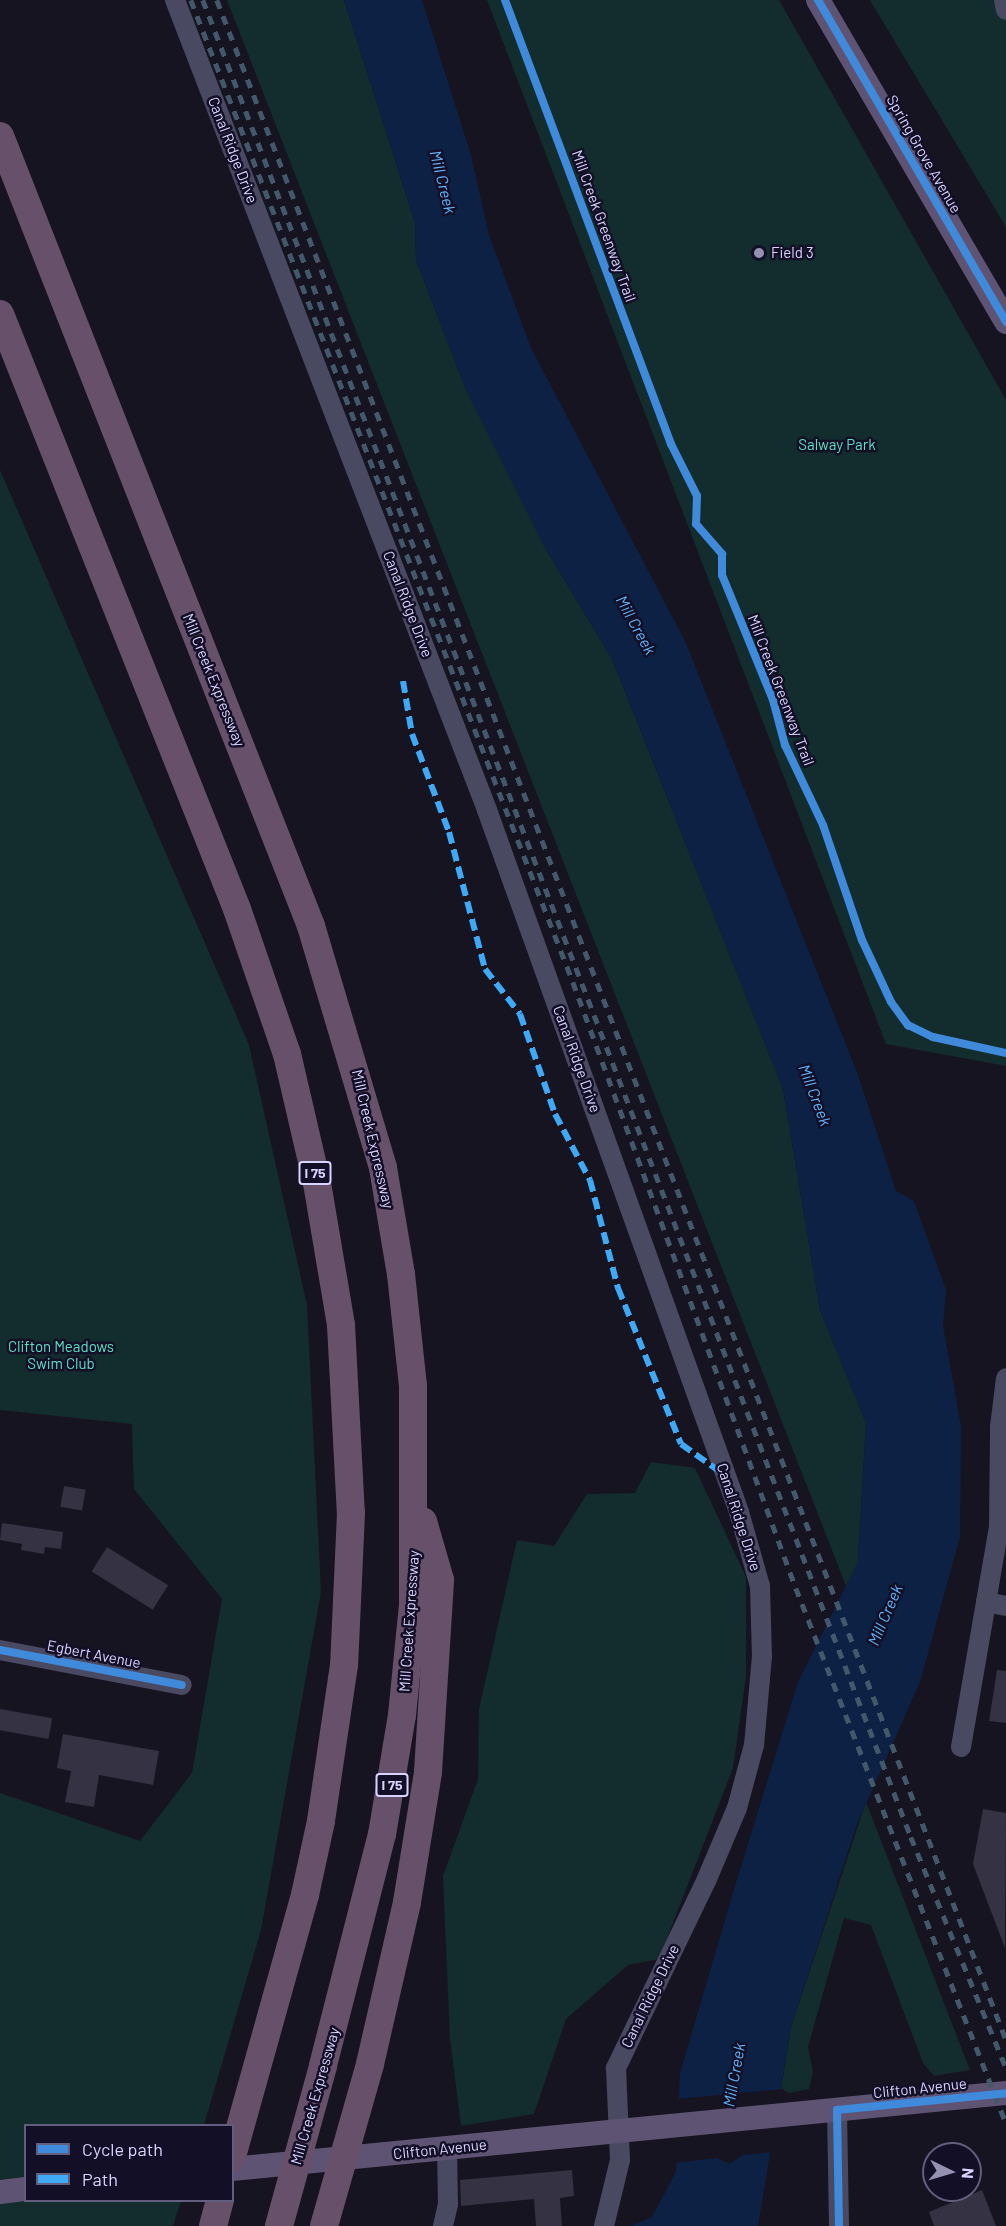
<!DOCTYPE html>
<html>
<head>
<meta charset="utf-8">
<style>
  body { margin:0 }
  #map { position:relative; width:1006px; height:2226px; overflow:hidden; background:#161421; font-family:Barlow,sans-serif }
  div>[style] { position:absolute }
  .green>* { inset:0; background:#132c2d }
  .water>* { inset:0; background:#0d2144 }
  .pier>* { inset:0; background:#161421 }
  .building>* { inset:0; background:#343243; transform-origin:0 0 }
  .minor>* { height:20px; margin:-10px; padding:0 10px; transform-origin:10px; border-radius:10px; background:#4a4962 }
  .major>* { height:24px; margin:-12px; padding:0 12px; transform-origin:12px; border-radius:12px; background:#5e5373 }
  .highway>* { height:28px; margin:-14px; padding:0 14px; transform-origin:14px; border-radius:14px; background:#67516a }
  .rail>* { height:4.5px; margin-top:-2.25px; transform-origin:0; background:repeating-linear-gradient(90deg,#43596b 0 9px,transparent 0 17px) }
  .highway-bridge>* { height:28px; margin:-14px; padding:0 14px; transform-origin:14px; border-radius:14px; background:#67516a }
  .quiet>* { height:6px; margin-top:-3px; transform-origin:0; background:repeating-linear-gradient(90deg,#3fa9f5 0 12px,transparent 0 18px) }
  .cycleway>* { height:8px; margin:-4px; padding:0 4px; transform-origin:4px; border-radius:4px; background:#408adc }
  .dots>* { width:16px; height:16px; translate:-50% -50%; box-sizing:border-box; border:3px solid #130f26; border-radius:50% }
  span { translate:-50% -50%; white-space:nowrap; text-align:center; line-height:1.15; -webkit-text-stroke:5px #130f26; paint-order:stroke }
  .shield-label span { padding:2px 4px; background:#130f26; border:2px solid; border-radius:4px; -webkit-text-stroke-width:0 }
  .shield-label { font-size:14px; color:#d9d4ff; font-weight:700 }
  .street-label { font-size:15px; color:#d9d4ff }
  .poi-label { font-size:15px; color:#d9d4ff }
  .left { translate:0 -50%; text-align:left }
  .park-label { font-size:15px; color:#5fe0c0 }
  .water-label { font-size:16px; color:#62b6ff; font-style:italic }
  .legend { position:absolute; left:24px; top:2124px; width:210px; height:78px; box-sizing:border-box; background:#130f26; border:2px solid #625e7d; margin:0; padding:8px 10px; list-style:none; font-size:18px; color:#d9d4ff }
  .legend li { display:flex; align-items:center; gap:12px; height:30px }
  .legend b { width:30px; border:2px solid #625e7d }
  .north { position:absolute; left:922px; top:2142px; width:60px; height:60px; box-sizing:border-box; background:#130f26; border:2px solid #625e7d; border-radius:50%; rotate:95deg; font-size:16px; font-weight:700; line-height:24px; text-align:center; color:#d9d4ff }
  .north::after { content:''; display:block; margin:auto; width:21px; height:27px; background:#9591b1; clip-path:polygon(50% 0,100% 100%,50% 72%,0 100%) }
</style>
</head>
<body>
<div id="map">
  <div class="green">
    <div style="clip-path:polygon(227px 0,344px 0,415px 223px,416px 260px,466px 390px,544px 546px,612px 659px,783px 1089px,820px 1310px,866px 1423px,858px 1562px,846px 1586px)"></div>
    <div style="clip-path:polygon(487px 0,779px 0,1006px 400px,1006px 1066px,886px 1044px)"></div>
    <div style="clip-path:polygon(870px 0,1006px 0,1006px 227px)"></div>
    <div style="clip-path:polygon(0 470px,249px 1045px,307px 1305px,321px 1592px,261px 1930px,204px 2125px,26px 2126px,26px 2200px,181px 2201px,173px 2226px,0 2226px,0 1793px,140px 1841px,192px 1773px,222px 1599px,134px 1489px,132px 1424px,0 1410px)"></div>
    <div style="clip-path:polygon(651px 1462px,695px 1468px,746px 1577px,746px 1676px,733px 1768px,659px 1959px,628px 1965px,566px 2019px,534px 2114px,461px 2126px,450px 2039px,443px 1876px,478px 1779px,479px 1709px,517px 1540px,554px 1546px,587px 1494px,635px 1493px)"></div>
    <div style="clip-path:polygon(866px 1802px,970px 2070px,934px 2076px,923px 2063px,871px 1925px,844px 1918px,808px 2047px,813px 2072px,809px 2089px,789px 2093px,781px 2089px,791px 2027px)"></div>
  </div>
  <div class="water">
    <div style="clip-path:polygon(344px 0,422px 0,471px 155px,489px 235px,531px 348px,685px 641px,857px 1072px,896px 1191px,914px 1201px,946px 1290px,943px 1326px,961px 1426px,960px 1537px,920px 1682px,857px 1824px,791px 2027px,758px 2226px,631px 2226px,652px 2217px,676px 2172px,680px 2073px,735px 1886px,798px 1682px,858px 1562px,866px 1423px,820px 1310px,783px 1089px,612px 659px,544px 546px,466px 390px,416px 260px,415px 223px)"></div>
  </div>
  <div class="pier">
    <div style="clip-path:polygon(784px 2089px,773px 2152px,743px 2155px,729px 2164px,717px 2158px,673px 2163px,676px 2099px)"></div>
  </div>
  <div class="building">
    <div style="left:64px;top:1486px;width:22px;height:21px;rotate:10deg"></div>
    <div style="clip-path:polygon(2px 1523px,63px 1532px,61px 1549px,45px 1547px,44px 1554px,21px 1550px,22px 1544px,0 1540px)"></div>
    <div style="left:107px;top:1547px;width:72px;height:29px;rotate:32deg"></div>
    <div style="clip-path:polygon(997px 1670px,1006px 1671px,1006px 1723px,989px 1721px)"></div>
    <div style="left:0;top:1709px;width:53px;height:21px;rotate:10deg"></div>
    <div style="clip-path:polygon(63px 1734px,159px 1751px,153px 1785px,99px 1775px,94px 1807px,65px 1802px,71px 1771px,57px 1768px)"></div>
    <div style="clip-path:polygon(983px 1809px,1006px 1813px,1005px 1948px,973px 1864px)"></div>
    <div style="clip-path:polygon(572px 2170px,574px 2196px,560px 2198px,562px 2226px,536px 2226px,534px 2199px,461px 2206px,460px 2180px)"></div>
    <div style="clip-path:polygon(982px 2190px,996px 2226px,934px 2226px,929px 2212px)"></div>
  </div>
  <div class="minor">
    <div style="left:175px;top:0;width:868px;rotate:68.93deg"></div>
    <div style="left:487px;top:810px;width:746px;rotate:70.25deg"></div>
    <div style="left:739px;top:1512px;width:77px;rotate:74.2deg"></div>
    <div style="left:760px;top:1586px;width:70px;rotate:88.4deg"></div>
    <div style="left:762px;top:1656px;width:89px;rotate:95.1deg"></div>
    <div style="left:754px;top:1745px;width:65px;rotate:105.1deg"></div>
    <div style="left:737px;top:1808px;width:79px;rotate:113deg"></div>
    <div style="left:706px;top:1881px;width:208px;rotate:115.7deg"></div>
    <div style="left:616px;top:2068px;width:92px;rotate:87.5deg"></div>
    <div style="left:620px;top:2160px;width:68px;rotate:103.6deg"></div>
    <div style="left:1004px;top:0;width:10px;rotate:79deg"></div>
    <div style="left:986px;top:1602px;width:20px;rotate:11deg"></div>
    <div style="left:0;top:1650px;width:185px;rotate:10.9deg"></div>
    <div style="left:961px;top:1747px;width:222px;rotate:-80.2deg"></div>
    <div style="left:999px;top:1528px;width:101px;rotate:-89.4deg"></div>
    <div style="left:1000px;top:1427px;width:49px;rotate:-83deg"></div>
    <div style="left:837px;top:2110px;width:116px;rotate:89deg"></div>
    <div style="left:443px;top:2226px;width:23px;rotate:-77deg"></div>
    <div style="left:448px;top:2204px;width:56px;rotate:-91deg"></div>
  </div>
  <div class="major">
    <div style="left:818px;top:0;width:373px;rotate:59.7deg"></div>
    <div style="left:232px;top:2169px;width:778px;rotate:-5.61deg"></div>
    <div style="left:0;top:2192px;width:26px;rotate:-7deg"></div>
  </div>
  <div class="highway">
    <div style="left:0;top:136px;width:849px;rotate:68.51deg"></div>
    <div style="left:311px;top:926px;width:252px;rotate:73.4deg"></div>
    <div style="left:383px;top:1168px;width:108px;rotate:80.4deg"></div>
    <div style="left:401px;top:1274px;width:113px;rotate:83.9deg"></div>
    <div style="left:413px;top:1386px;width:219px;rotate:90deg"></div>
    <div style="left:413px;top:1605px;width:111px;rotate:95.7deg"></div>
    <div style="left:402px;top:1715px;width:121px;rotate:99.5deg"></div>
    <div style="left:382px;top:1834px;width:239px;rotate:104.3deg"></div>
    <div style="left:0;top:314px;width:640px;rotate:68.28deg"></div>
    <div style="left:237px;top:909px;width:153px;rotate:71deg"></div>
    <div style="left:287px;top:1054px;width:132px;rotate:76.9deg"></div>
    <div style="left:317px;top:1183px;width:144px;rotate:80.4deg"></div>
    <div style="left:341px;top:1325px;width:188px;rotate:87deg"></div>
    <div style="left:351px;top:1513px;width:152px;rotate:92.6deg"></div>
    <div style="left:344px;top:1665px;width:158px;rotate:98.4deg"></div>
    <div style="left:321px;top:1821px;width:76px;rotate:102.2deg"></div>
    <div style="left:305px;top:1895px;width:272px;rotate:105.6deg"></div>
    <div style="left:370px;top:2064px;width:166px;rotate:-77.1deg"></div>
    <div style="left:407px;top:1902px;width:132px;rotate:-80.8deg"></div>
    <div style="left:428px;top:1772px;width:192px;rotate:-86.4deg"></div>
    <div style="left:440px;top:1580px;width:61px;rotate:-106.1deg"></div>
    <div style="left:213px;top:2226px;width:27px;rotate:-75deg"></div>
  </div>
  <div class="rail">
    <div style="left:191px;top:0;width:1054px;rotate:68.74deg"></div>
    <div style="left:573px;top:982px;width:646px;rotate:69.8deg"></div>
    <div style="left:796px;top:1588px;width:575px;rotate:68.57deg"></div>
    <div style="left:203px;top:0;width:1969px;rotate:68.92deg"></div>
    <div style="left:911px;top:1837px;width:249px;rotate:67.6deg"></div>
    <div style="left:217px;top:0;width:2186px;rotate:68.85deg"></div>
  </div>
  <div class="highway-bridge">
    <div style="left:279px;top:2226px;width:166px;rotate:-74.6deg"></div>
    <div style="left:324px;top:2226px;width:168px;rotate:-74.1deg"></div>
  </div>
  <div class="quiet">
    <div style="left:403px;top:681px;width:54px;rotate:80.4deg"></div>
    <div style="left:412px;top:734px;width:105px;rotate:69.3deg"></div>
    <div style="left:449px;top:832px;width:142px;rotate:75.3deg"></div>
    <div style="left:485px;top:969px;width:57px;rotate:52.1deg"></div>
    <div style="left:520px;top:1014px;width:106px;rotate:70.7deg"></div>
    <div style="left:555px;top:1114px;width:75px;rotate:62.1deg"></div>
    <div style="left:590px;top:1180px;width:112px;rotate:75.5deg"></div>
    <div style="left:618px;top:1288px;width:168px;rotate:68deg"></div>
    <div style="left:681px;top:1444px;width:55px;rotate:35.4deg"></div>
  </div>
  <div class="cycleway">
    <div style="left:505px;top:0;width:474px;rotate:69.5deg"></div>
    <div style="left:671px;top:444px;width:58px;rotate:63.4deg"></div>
    <div style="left:697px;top:496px;width:28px;rotate:92deg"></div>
    <div style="left:696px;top:524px;width:40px;rotate:49deg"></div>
    <div style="left:722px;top:554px;width:21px;rotate:90deg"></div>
    <div style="left:722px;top:575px;width:135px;rotate:67.8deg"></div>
    <div style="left:773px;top:700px;width:47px;rotate:75.1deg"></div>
    <div style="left:785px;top:745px;width:89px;rotate:64.6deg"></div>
    <div style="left:823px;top:825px;width:121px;rotate:71.3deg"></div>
    <div style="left:862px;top:940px;width:68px;rotate:64.9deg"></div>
    <div style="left:891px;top:1002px;width:29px;rotate:54deg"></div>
    <div style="left:908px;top:1025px;width:28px;rotate:26deg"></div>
    <div style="left:933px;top:1037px;width:75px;rotate:12.4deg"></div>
    <div style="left:818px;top:0;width:373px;rotate:59.7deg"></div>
    <div style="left:0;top:1650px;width:185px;rotate:10.9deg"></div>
    <div style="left:839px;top:2226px;width:116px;rotate:-91deg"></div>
    <div style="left:837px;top:2110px;width:170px;rotate:-5.7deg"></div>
  </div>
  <div class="dots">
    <div style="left:759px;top:253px;background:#9591b1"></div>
  </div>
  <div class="shield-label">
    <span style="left:315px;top:1173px">I 75</span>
    <span style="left:392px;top:1785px">I 75</span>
  </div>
  <div class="street-label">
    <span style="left:233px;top:150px;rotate:69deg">Canal Ridge Drive</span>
    <span style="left:924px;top:154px;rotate:60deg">Spring Grove Avenue</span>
    <span style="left:604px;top:226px;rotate:70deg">Mill Creek Greenway Trail</span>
    <span style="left:408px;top:604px;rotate:69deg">Canal Ridge Drive</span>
    <span style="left:214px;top:680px;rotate:68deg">Mill Creek Expressway</span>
    <span style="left:781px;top:690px;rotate:69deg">Mill Creek Greenway Trail</span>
    <span style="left:577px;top:1059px;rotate:70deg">Canal Ridge Drive</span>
    <span style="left:373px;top:1139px;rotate:77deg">Mill Creek Expressway</span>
    <span style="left:739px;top:1517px;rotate:72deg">Canal Ridge Drive</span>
    <span style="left:409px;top:1621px;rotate:-86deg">Mill Creek Expressway</span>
    <span style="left:94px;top:1654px;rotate:11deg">Egbert Avenue</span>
    <span style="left:650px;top:1996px;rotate:-64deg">Canal Ridge Drive</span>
    <span style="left:920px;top:2088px;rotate:-6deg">Clifton Avenue</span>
    <span style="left:315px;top:2096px;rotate:-74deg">Mill Creek Expressway</span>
    <span style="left:440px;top:2149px;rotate:-6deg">Clifton Avenue</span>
  </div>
  <div class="poi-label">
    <span class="left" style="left:771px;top:253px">Field 3</span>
  </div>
  <div class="park-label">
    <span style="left:837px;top:445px">Salway Park</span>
    <span style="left:61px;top:1355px">Clifton Meadows<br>Swim Club</span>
  </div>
  <div class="water-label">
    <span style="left:443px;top:182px;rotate:76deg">Mill Creek</span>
    <span style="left:636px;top:625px;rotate:61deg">Mill Creek</span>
    <span style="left:815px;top:1095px;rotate:69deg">Mill Creek</span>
    <span style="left:885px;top:1615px;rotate:-67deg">Mill Creek</span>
    <span style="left:734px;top:2075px;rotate:-80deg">Mill Creek</span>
  </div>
  <ul class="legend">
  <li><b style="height:8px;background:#408adc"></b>Cycle path</li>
  <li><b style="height:8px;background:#3fa9f5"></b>Path</li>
  </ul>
  <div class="north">N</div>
</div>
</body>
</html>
